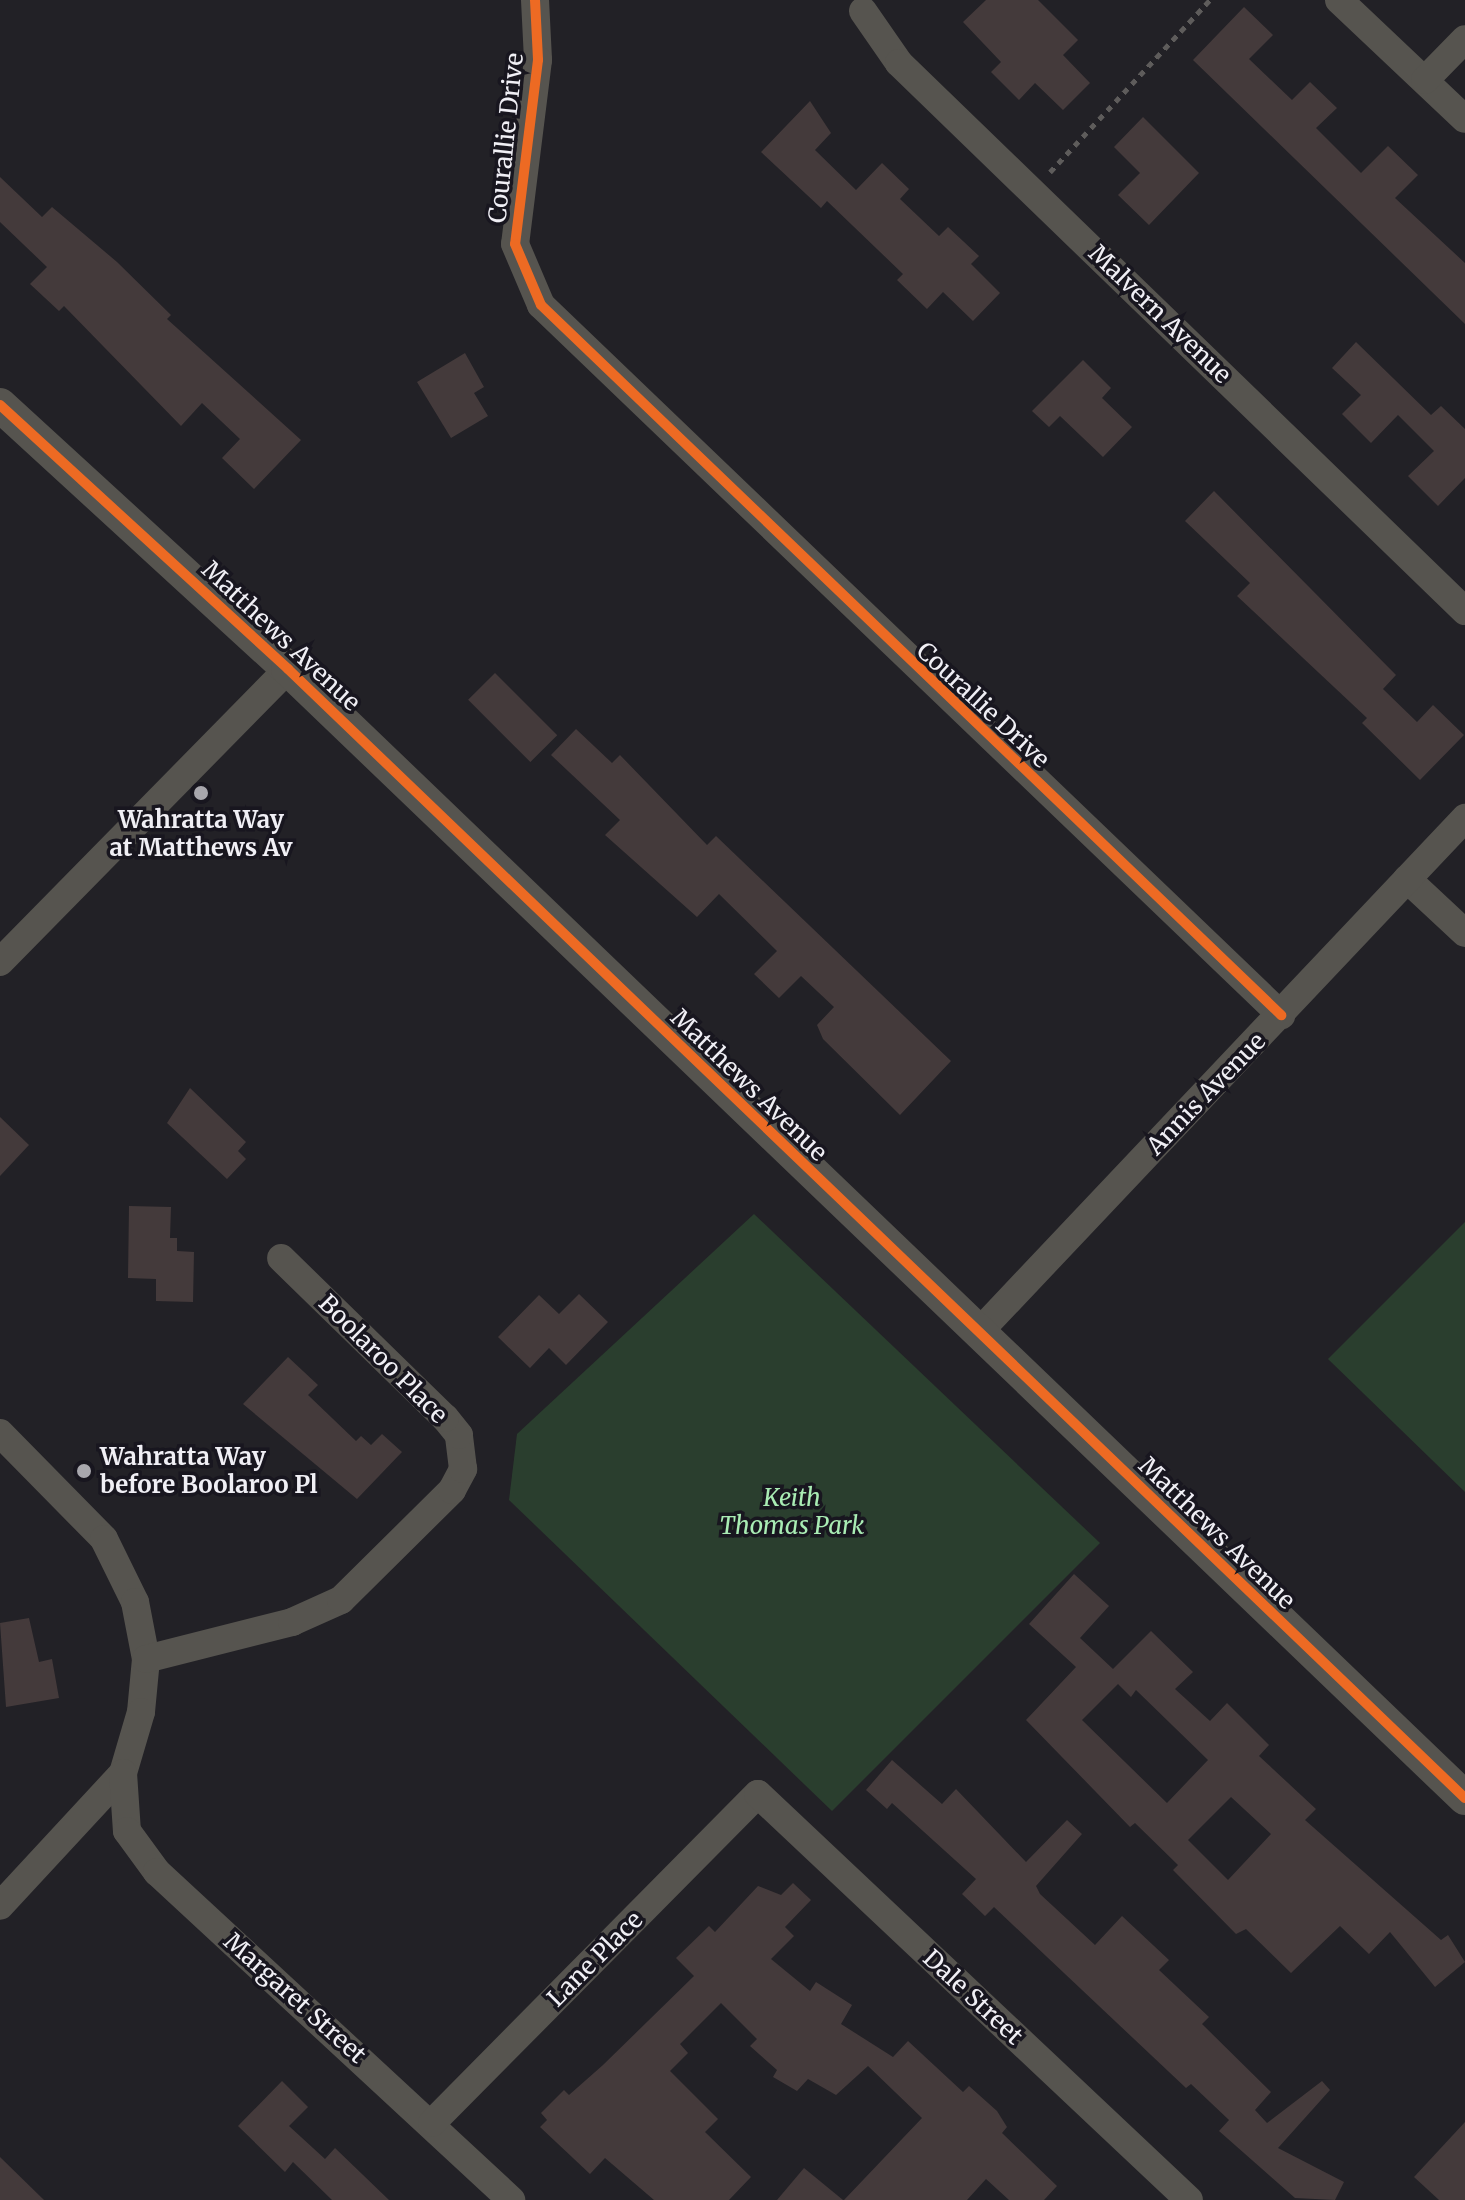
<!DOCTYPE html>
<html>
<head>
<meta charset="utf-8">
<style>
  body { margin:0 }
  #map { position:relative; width:1465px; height:2200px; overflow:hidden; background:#222126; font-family:Merriweather,serif }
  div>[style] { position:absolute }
  .green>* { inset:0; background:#2a3e2e }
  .building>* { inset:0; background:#443a3b; transform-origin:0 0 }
  .path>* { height:5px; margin-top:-2.5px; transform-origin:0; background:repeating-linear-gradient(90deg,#5e5c5b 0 6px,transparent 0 12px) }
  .minor>* { height:28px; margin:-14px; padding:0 14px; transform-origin:14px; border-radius:14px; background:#56544f }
  .tertiary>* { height:34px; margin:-17px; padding:0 17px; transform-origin:17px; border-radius:17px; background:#56544f }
  .cycleway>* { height:10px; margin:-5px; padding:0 5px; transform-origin:5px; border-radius:5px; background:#ed6a23 }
  .dots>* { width:22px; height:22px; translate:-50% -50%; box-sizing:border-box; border:4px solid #18161f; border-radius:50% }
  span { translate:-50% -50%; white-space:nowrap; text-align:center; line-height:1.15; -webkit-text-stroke:7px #18161f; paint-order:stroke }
  .street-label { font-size:24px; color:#f0eff5 }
  .poi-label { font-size:24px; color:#f0eff5; font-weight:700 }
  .left { translate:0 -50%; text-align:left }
  .park-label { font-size:24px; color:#a9ecb4; font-style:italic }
</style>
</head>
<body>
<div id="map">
  <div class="green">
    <div style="clip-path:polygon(754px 1214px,1100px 1543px,832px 1811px,509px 1500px,517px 1434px)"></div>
    <div style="clip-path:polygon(1465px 1222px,1465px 1492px,1328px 1359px)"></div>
  </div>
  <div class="building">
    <div style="clip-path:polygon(986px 0,1038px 0,1078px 40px,1063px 55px,1090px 83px,1063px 110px,1035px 83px,1019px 100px,991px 72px,1001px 62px,963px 22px)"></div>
    <div style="clip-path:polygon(1244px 7px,1273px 35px,1249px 59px,1292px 100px,1310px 82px,1337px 108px,1316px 128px,1361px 173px,1388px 146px,1418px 175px,1395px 198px,1465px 263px,1465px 324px,1193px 60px)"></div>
    <div style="clip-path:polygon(810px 101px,831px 133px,815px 150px,856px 190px,882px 163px,909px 189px,900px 199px,939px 236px,948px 227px,979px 256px,971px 264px,1000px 293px,973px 321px,943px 292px,927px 309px,897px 280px,903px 274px,827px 201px,821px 208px,761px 152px)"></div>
    <div style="clip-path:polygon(1143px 117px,1199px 173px,1149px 225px,1118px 195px,1140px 173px,1114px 147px)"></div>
    <div style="clip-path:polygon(0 177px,42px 217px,52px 207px,117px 262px,171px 315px,167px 319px,301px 440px,254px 489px,222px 458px,240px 439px,202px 403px,181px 426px,64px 306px,59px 311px,30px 284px,47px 267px,0 222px)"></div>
    <div style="clip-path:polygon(1356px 342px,1431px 415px,1441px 406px,1465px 429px,1465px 478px,1438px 506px,1408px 476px,1434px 451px,1398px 415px,1371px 443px,1342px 414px,1361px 395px,1332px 368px)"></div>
    <div style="clip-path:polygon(465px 353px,484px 387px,474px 393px,488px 416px,451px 438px,417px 382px)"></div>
    <div style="clip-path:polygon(1083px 360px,1111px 388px,1102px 398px,1132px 427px,1103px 457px,1060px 416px,1049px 427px,1032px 411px)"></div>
    <div style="clip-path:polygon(1214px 491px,1396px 675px,1383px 689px,1417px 722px,1433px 705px,1464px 735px,1420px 780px,1362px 723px,1367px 718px,1237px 596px,1250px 583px,1185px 521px)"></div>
    <div style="left:495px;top:673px;width:88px;height:38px;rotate:45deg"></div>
    <div style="clip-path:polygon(576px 729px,612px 763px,620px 755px,707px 845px,716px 836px,951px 1061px,900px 1115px,823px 1039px,817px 1025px,834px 1007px,801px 976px,779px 998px,754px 974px,777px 951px,719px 894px,697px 917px,605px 835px,620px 820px,551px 755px)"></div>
    <div style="clip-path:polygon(190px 1088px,246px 1142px,238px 1151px,246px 1159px,227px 1179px,167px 1123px)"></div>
    <div style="clip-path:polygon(0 1117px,29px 1145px,0 1176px)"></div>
    <div style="clip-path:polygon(129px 1206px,171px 1207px,170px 1238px,177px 1238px,177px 1251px,194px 1252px,193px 1302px,156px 1301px,156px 1279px,128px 1278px)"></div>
    <div style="clip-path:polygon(579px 1294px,608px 1322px,566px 1365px,549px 1348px,530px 1368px,498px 1337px,539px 1295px,559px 1314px)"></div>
    <div style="clip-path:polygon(288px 1357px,318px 1385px,308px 1395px,356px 1441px,361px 1436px,371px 1445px,382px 1434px,402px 1452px,357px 1499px,243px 1404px)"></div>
    <div style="clip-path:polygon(evenodd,1074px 1574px,1109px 1606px,1080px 1638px,1113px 1669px,1151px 1631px,1193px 1672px,1175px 1689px,1210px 1721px,1227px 1703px,1269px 1745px,1259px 1756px,1316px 1809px,1305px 1820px,1441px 1940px,1448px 1935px,1465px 1962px,1435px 1987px,1390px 1932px,1369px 1954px,1340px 1926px,1291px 1973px,1246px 1929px,1236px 1934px,1173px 1870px,1178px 1865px,1135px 1823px,1130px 1827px,1026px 1720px,1076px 1667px,1029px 1624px,1074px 1574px,1118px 1684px,1131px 1697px,1136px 1690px,1208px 1760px,1167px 1803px,1082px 1720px,1118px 1684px,1074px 1574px,1231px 1797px,1271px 1834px,1228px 1880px,1188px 1840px,1231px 1797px)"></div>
    <div style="clip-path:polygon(29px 1618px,39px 1662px,52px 1659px,59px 1698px,6px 1707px,0 1623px)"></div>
    <div style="clip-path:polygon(892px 1760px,942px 1804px,956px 1789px,1026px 1862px,1067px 1820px,1082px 1834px,1036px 1886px,1040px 1894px,1095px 1945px,1122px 1916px,1169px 1960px,1159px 1970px,1209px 2017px,1202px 2024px,1271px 2092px,1255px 2110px,1267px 2123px,1322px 2081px,1330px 2090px,1278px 2148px,1344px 2182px,1335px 2200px,1295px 2198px,1219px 2131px,1229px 2120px,1191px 2084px,1186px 2088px,994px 1907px,985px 1916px,962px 1894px,976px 1879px,892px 1803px,887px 1809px,866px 1790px)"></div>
    <div style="clip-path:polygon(793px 1883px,811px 1900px,785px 1927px,794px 1936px,771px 1959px,810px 1991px,816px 1982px,852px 2005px,841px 2024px,893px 2057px,908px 2041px,963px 2092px,969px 2086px,997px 2111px,1007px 2127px,1002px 2133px,1057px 2186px,1044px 2200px,1009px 2200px,986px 2179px,967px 2200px,844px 2200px,922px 2118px,868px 2066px,836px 2095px,808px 2079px,797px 2091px,773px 2077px,777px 2070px,750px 2046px,757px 2039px,721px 2003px,680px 2044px,688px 2053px,670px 2071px,718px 2119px,705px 2132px,751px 2177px,729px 2200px,654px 2200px,605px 2158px,590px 2174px,540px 2127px,547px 2120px,541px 2113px,564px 2090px,569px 2095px,603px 2065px,694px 1976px,676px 1958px,709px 1926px,715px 1932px,758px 1886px,781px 1895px)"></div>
    <div style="clip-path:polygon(282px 2081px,308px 2107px,289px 2126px,325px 2159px,335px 2148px,389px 2200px,332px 2200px,293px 2162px,285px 2172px,238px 2126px)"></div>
    <div style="clip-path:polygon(1465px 2122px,1465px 2200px,1439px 2200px,1414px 2177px)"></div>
    <div style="clip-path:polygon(0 2157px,44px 2200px,0 2200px)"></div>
    <div style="clip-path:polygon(804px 2168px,843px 2200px,777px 2200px)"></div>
  </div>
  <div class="path">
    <div style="left:1050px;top:172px;width:235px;rotate:-47.1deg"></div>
  </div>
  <div class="minor">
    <div style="left:535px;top:0;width:60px;rotate:87.1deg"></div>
    <div style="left:538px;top:60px;width:185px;rotate:97.1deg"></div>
    <div style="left:515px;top:244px;width:66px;rotate:66.9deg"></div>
    <div style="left:541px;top:305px;width:1026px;rotate:43.81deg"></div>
    <div style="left:1339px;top:0;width:173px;rotate:43.4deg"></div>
    <div style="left:863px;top:11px;width:63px;rotate:55.3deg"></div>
    <div style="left:899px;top:63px;width:788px;rotate:44.07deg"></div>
    <div style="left:1425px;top:80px;width:57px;rotate:-45.7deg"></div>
    <div style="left:1407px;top:879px;width:79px;rotate:43deg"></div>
    <div style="left:0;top:962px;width:411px;rotate:-45.5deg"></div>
    <div style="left:978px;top:1333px;width:709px;rotate:-46.6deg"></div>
    <div style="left:0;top:1433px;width:148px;rotate:45.5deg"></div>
    <div style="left:104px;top:1539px;width:70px;rotate:63.8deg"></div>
    <div style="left:135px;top:1602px;width:58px;rotate:79.1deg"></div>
    <div style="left:146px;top:1659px;width:53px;rotate:95.4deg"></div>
    <div style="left:141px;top:1712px;width:64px;rotate:106.4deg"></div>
    <div style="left:123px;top:1773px;width:181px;rotate:132.8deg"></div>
    <div style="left:146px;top:1659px;width:151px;rotate:-14.2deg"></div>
    <div style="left:292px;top:1622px;width:54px;rotate:-24.2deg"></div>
    <div style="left:341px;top:1600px;width:156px;rotate:-44.7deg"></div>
    <div style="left:452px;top:1490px;width:24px;rotate:-62deg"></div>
    <div style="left:463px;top:1469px;width:34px;rotate:-97deg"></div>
    <div style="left:459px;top:1435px;width:22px;rotate:-129deg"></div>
    <div style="left:445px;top:1418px;width:229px;rotate:-135.7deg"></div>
    <div style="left:123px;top:1773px;width:58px;rotate:86.1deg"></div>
    <div style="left:127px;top:1831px;width:51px;rotate:53.8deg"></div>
    <div style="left:157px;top:1872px;width:483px;rotate:42.8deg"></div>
    <div style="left:432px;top:2123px;width:463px;rotate:-45.3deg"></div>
    <div style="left:758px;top:1794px;width:592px;rotate:43.29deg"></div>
  </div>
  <div class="tertiary">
    <div style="left:0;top:405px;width:391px;rotate:42.5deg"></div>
    <div style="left:288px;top:669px;width:1631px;rotate:43.81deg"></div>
  </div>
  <div class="cycleway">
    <div style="left:535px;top:0;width:60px;rotate:87.1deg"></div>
    <div style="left:538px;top:60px;width:185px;rotate:97.1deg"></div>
    <div style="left:515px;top:244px;width:66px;rotate:66.9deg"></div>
    <div style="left:541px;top:305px;width:1026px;rotate:43.81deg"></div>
    <div style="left:0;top:405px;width:391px;rotate:42.5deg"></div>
    <div style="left:288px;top:669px;width:1631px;rotate:43.81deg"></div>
  </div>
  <div class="dots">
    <div style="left:201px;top:793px;background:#a8a7ad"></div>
    <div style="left:84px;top:1471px;background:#a8a7ad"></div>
  </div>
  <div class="street-label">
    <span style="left:506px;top:138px;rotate:-84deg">Courallie Drive</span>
    <span style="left:1160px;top:314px;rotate:44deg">Malvern Avenue</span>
    <span style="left:281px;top:636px;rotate:43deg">Matthews Avenue</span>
    <span style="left:983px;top:705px;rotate:43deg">Courallie Drive</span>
    <span style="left:749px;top:1085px;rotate:44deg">Matthews Avenue</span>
    <span style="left:1206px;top:1094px;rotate:-46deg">Annis Avenue</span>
    <span style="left:383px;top:1359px;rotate:45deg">Boolaroo Place</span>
    <span style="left:1217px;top:1533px;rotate:44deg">Matthews Avenue</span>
    <span style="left:595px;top:1959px;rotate:-45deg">Lane Place</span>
    <span style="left:973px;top:1997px;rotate:43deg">Dale Street</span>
    <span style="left:295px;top:1998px;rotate:42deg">Margaret Street</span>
  </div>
  <div class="poi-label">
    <span style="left:201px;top:834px">Wahratta Way<br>at Matthews Av</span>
    <span class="left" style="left:100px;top:1471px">Wahratta Way<br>before Boolaroo Pl</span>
  </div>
  <div class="park-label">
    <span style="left:792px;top:1512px">Keith<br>Thomas Park</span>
  </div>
</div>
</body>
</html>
